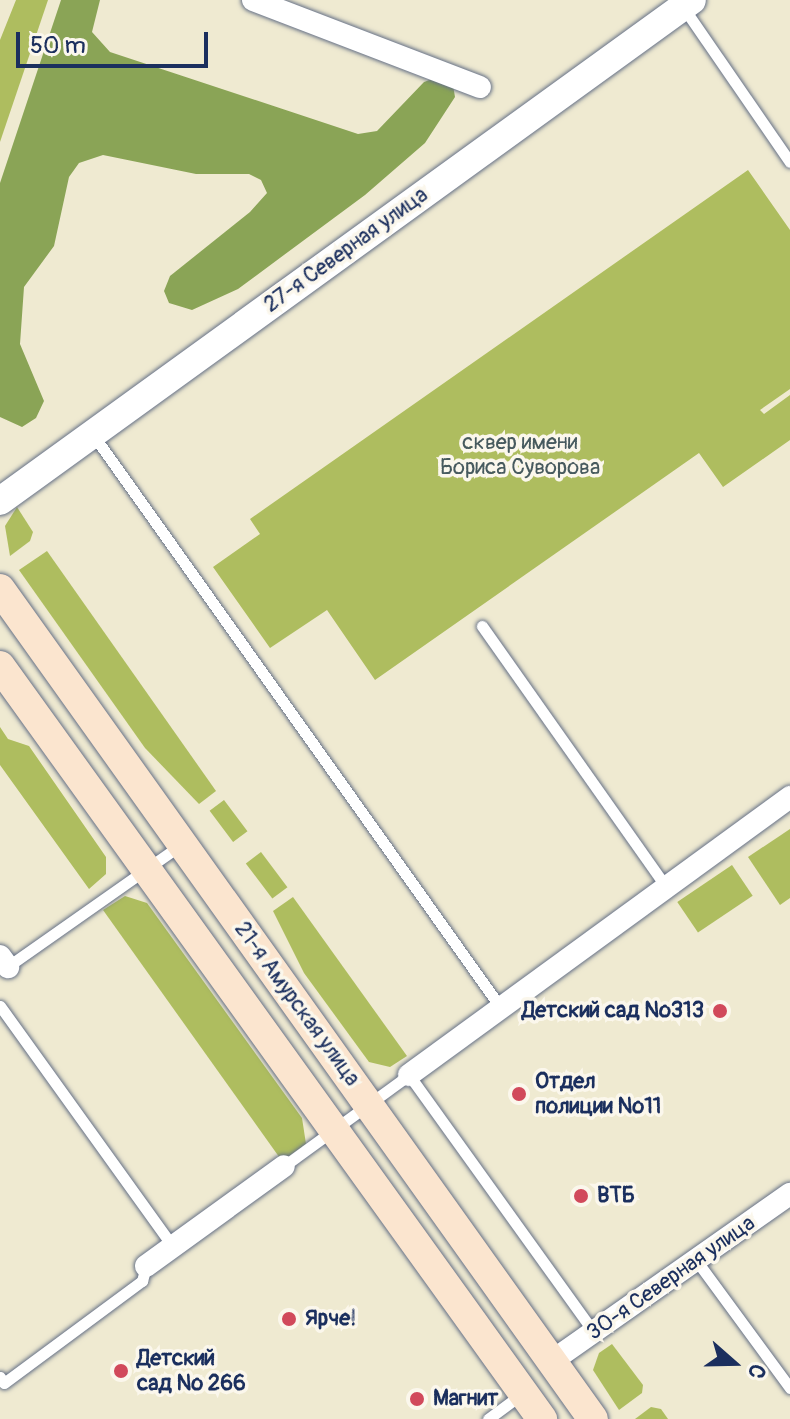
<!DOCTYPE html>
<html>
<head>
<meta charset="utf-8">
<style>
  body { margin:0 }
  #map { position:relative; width:790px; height:1419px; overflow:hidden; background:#efead1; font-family:Pangolin,sans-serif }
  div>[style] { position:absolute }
  .green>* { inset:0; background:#aebd5f; transform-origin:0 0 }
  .forest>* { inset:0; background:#8aa456 }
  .roads { filter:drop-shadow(0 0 2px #657086) drop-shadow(0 0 2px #657086) }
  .service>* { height:11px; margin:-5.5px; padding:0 5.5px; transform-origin:5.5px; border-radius:5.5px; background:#fff }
  .minor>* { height:22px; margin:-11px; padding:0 11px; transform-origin:11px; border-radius:11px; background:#fff }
  .tertiary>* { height:28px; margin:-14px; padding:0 14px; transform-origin:14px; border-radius:14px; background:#fff }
  .secondary>* { height:30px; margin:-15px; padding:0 15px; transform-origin:15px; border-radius:15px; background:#fbe5cf }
  .dots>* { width:22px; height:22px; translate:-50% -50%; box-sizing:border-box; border:4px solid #fbf7ec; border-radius:50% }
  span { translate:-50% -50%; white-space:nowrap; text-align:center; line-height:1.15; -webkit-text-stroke:7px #fbf7ec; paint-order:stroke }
  .street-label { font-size:22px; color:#1b2f5e }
  .park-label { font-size:22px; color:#475a5e }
  .poi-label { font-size:22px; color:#1b2f5e; font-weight:700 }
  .right { translate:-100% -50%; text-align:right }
  .left { translate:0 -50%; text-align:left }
  .north { position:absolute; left:694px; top:1323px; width:80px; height:80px; -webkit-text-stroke:6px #fbf7ec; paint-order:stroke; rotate:110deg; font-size:22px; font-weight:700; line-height:32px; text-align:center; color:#1b2f5e }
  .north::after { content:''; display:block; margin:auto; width:28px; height:36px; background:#1b2f5e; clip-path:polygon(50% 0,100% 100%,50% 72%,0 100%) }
  .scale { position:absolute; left:16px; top:32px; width:192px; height:36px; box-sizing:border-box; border:4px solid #1b2f5e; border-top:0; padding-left:10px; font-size:24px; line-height:28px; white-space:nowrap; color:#1b2f5e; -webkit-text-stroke:6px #fbf7ec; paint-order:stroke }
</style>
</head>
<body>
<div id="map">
  <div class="green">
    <div style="clip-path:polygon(16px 0,48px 0,0 142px,0 40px)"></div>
    <div style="clip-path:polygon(748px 170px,790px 230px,790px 389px,760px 410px,764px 414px,790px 395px,790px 440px,723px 487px,699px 453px,375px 680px,327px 610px,270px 648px,213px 567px,260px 534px,250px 519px)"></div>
    <div style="clip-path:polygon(17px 507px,33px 532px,30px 541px,10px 556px,5px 526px)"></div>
    <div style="clip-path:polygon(47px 551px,216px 791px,199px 804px,145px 748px,19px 570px)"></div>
    <div style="clip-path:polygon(0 727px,8px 739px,29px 746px,106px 857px,106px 874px,89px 889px,0 765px)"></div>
    <div style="left:224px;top:800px;width:39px;height:18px;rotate:53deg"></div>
    <div style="clip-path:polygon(790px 829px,790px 898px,780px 905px,748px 857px)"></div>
    <div style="left:261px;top:852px;width:44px;height:19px;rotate:53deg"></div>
    <div style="left:732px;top:865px;width:37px;height:66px;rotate:56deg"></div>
    <div style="clip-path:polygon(125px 896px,147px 903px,302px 1118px,306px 1144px,282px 1161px,103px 910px)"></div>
    <div style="clip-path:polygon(293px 897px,407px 1056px,390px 1067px,369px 1062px,304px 973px,273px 911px)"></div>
    <div style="clip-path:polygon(612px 1344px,643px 1385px,642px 1393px,619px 1410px,593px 1370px,599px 1353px)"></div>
    <div style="clip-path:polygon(651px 1407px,661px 1409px,668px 1419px,635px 1419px)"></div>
  </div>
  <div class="forest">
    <div style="clip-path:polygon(61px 0,100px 0,92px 32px,110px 52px,358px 134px,377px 131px,424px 82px,440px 76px,453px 85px,455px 97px,425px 143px,365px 195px,238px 289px,192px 310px,169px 303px,164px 291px,170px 276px,250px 212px,267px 193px,261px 180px,249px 174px,196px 174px,103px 155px,79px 163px,69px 177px,54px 246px,24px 287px,20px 344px,44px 401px,36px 418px,22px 427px,0 417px,0 183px)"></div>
  </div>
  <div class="roads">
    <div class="service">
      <div style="left:683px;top:7px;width:188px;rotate:55.4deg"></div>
      <div style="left:94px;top:436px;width:702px;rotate:54.57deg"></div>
      <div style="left:482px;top:626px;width:319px;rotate:54.8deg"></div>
      <div style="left:7px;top:967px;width:210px;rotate:-35.1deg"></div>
      <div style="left:0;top:1006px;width:297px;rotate:54.3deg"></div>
      <div style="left:284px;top:1166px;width:155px;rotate:-36.1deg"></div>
      <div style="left:409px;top:1075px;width:317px;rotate:54.3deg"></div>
      <div style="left:696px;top:1260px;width:159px;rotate:53.7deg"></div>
      <div style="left:0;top:1377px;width:7px;rotate:56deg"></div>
      <div style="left:4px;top:1383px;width:172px;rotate:-36.5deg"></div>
      <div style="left:142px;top:1281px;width:16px;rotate:-75deg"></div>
      <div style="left:488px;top:1419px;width:44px;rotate:-36.6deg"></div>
    </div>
    <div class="minor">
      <div style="left:253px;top:0;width:243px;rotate:21deg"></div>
      <div style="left:0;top:956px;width:14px;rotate:54deg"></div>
      <div style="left:409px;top:1075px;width:472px;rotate:-36.1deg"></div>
      <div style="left:146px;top:1266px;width:170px;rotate:-35.9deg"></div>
      <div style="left:552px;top:1361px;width:291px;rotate:-35.1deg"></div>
    </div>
    <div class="tertiary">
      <div style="left:0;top:501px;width:854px;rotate:-35.9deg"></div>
    </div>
    <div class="secondary">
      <div style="left:0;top:589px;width:1020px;rotate:54.46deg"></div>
      <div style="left:0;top:666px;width:928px;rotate:54.25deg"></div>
    </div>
  </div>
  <div class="dots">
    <div style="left:720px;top:1011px;background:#d1495b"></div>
    <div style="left:519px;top:1094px;background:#d1495b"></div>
    <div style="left:581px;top:1196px;background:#d1495b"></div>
    <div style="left:289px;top:1319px;background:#d1495b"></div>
    <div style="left:121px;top:1371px;background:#d1495b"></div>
    <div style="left:417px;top:1399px;background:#d1495b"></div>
  </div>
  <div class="street-label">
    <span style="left:346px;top:250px;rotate:-36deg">27-я Северная улица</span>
    <span style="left:297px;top:1004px;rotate:54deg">21-я Амурская улица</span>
    <span style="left:671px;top:1278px;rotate:-35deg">30-я Северная улица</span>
  </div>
  <div class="park-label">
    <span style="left:520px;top:455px">сквер имени<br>Бориса Суворова</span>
  </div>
  <div class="poi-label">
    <span class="right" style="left:704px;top:1011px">Детский сад №313</span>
    <span class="left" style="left:535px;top:1094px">Отдел<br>полиции №11</span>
    <span class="left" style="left:597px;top:1196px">ВТБ</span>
    <span class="left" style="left:305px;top:1319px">Ярче!</span>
    <span class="left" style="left:137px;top:1371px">Детский<br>сад № 266</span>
    <span class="left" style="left:433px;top:1399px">Магнит</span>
  </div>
  <div class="north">С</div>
  <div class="scale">50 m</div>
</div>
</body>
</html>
